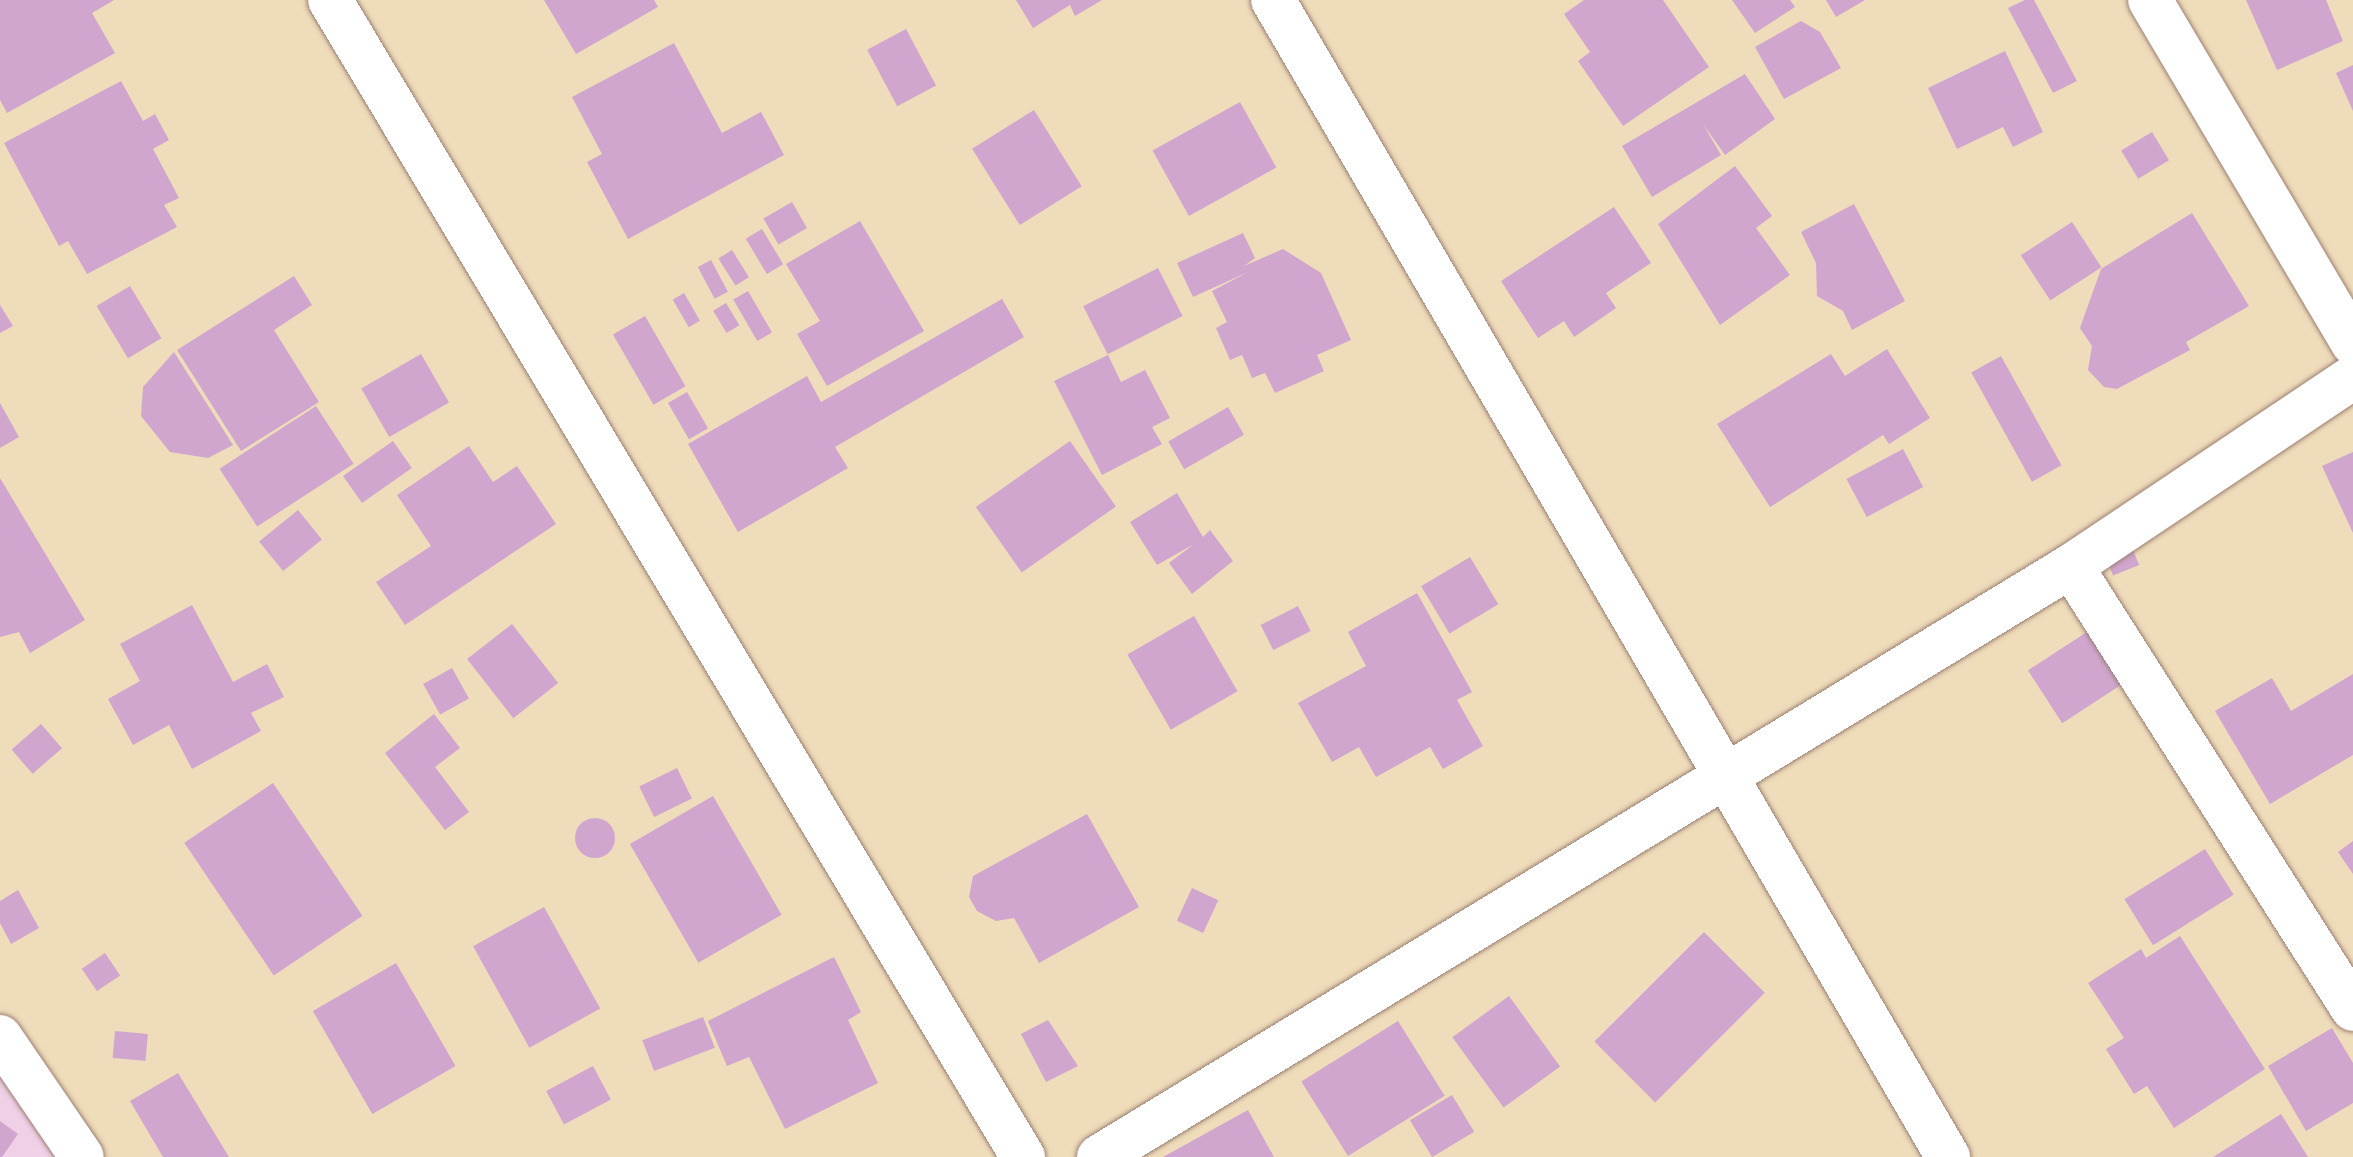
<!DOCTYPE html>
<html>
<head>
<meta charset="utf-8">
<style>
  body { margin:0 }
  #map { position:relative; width:2353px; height:1157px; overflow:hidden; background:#eedcba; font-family:"Indie Flower",sans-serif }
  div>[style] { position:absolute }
  .built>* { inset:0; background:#efd0e6 }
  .building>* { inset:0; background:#d0a6cf; transform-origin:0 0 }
  .round { border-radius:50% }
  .roads { filter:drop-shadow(0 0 2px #9c7e72) drop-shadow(0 0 2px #9c7e72) }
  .minor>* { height:44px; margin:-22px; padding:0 22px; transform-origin:22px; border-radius:22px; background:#fff }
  span { translate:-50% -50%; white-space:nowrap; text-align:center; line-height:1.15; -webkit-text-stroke:6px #fff; paint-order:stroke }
</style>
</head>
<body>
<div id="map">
  <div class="built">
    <div style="clip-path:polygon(0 1069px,62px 1157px,0 1157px)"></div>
  </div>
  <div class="building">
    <div style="clip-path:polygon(0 0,114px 0,92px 13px,115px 53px,7px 113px,0 100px)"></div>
    <div style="clip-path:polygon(544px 0,654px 0,658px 7px,576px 54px)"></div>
    <div style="clip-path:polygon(1016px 0,1102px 0,1075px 16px,1070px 5px,1033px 28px)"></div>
    <div style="clip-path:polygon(1584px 0,1663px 0,1709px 67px,1623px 126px,1578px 61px,1590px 52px,1564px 14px)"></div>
    <div style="clip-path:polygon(1732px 0,1790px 0,1795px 7px,1755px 33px)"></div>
    <div style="clip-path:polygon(1826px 0,1865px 0,1836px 17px)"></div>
    <div style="clip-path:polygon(2025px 0,2034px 0,2077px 81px,2053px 93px,2008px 8px)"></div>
    <div style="clip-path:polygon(2246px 0,2326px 0,2343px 41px,2277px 70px)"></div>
    <div style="clip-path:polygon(1801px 21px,1820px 32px,1841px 68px,1784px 99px,1755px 47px)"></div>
    <div style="left:906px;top:29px;width:64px;height:44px;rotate:62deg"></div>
    <div style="clip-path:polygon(674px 43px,722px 133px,761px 112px,784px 155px,628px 239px,587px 162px,602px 154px,572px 97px)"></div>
    <div style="clip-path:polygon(2005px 51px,2043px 132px,2013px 147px,2003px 127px,1957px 149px,1928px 88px)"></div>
    <div style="clip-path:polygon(2353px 65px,2353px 111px,2336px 73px)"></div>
    <div style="clip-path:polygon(1745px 74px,1775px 119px,1725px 155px,1703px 124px,1721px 155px,1652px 197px,1622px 146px)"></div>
    <div style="clip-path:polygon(121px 81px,143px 121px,155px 114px,169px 140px,153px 149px,179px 198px,164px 205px,177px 227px,87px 274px,68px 241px,59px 246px,4px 143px)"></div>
    <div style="left:1240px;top:102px;width:75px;height:100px;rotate:61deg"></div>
    <div style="left:1034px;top:110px;width:90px;height:73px;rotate:58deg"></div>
    <div style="left:2152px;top:132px;width:33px;height:36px;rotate:59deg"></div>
    <div style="clip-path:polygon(1735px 166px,1772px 216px,1756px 228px,1790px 275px,1720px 325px,1658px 224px)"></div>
    <div style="left:792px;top:202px;width:30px;height:33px;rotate:60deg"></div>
    <div style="clip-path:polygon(1854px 204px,1905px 301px,1852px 330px,1843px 311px,1817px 296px,1816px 263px,1801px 232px)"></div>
    <div style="clip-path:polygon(1614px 207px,1651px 263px,1606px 293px,1616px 308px,1574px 337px,1564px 321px,1538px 338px,1501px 281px)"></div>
    <div style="clip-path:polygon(2192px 213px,2249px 306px,2186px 342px,2190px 350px,2117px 389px,2104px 387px,2088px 370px,2092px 346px,2080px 328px,2101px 269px)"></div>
    <div style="clip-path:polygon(860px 221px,924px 331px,827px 386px,797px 334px,820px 321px,786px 264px)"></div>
    <div style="left:2072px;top:222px;width:54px;height:61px;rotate:57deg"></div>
    <div style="left:762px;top:229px;width:41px;height:19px;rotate:59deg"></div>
    <div style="clip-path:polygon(1243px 233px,1255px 258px,1244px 266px,1283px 249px,1321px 273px,1351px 340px,1317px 355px,1324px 371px,1275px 393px,1265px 373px,1252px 378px,1242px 355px,1230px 360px,1216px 328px,1227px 322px,1212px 291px,1248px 272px,1193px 297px,1177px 263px)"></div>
    <div style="left:732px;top:250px;width:32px;height:16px;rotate:58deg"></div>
    <div style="left:711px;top:260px;width:36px;height:15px;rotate:62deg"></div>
    <div style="left:1158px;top:268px;width:54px;height:84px;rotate:63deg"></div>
    <div style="clip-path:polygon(294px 276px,312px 305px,274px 330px,319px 402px,241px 451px,177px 350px)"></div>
    <div style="left:130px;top:286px;width:61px;height:39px;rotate:59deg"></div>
    <div style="left:748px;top:291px;width:48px;height:17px;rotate:60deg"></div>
    <div style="left:684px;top:293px;width:32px;height:13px;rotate:60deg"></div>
    <div style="clip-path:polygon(1002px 299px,1024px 337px,835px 447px,848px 468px,738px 532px,688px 444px,807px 376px,821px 402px)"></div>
    <div style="left:726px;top:303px;width:26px;height:15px;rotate:59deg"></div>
    <div style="clip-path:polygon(0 305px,13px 326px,0 333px)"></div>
    <div style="left:645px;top:316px;width:81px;height:37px;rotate:60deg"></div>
    <div style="clip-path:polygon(1887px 349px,1930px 418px,1889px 444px,1883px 435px,1770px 507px,1717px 424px,1831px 354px,1845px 376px)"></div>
    <div style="clip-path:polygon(174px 352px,233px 445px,208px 458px,170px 452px,141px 416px,143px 387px)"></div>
    <div style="left:421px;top:354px;width:56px;height:69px;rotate:60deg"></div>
    <div style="clip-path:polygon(1108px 355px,1121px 382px,1145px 370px,1170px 418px,1152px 427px,1162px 444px,1102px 475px,1054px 381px)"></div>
    <div style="left:2001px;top:356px;width:125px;height:34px;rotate:61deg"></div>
    <div style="left:687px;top:392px;width:42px;height:22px;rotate:60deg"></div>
    <div style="clip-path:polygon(0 403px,19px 437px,0 448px)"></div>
    <div style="left:316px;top:406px;width:69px;height:115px;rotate:57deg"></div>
    <div style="left:1228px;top:407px;width:32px;height:69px;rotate:60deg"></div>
    <div style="left:393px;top:441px;width:33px;height:61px;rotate:55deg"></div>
    <div style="left:1070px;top:441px;width:80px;height:115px;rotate:55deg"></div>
    <div style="clip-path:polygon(469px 446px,493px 482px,517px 466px,556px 524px,405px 625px,376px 582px,431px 546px,397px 495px)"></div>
    <div style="left:1903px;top:449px;width:43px;height:64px;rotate:62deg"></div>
    <div style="clip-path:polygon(2353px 452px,2353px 533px,2322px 466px)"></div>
    <div style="clip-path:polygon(0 478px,85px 620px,30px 653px,19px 632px,0 637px)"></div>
    <div style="clip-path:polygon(1177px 493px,1203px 537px,1210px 530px,1233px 561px,1192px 594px,1169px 563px,1194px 544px,1157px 565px,1130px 522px)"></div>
    <div style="left:298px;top:510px;width:38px;height:50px;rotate:51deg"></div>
    <div style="left:2129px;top:540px;width:27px;height:28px;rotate:68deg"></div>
    <div style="left:1470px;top:557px;width:55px;height:57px;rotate:59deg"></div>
    <div style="clip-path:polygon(1417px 593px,1472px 692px,1457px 700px,1483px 746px,1443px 769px,1430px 747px,1376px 777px,1359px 747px,1332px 762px,1298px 703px,1366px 666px,1348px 632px)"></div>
    <div style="clip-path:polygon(192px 605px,233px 682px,267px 664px,284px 697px,251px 713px,261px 731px,192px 769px,169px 725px,133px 745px,108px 699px,140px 681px,120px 644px)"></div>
    <div style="left:1298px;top:606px;width:28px;height:42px;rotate:63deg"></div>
    <div style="left:1194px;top:616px;width:87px;height:77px;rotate:60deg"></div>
    <div style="left:512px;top:624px;width:75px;height:57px;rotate:52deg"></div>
    <div style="left:2090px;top:630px;width:63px;height:74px;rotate:57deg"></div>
    <div style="left:452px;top:668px;width:35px;height:33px;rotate:61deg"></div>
    <div style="clip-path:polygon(2353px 674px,2353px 755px,2270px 804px,2215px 711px,2272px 678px,2291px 711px)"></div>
    <div style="clip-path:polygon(434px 714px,460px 748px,435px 767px,469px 812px,445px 830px,385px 753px)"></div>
    <div style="left:41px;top:724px;width:32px;height:39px;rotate:49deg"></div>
    <div style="left:677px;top:768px;width:34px;height:42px;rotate:64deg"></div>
    <div style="left:273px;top:783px;width:160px;height:107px;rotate:56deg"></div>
    <div style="left:713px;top:796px;width:137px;height:96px;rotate:60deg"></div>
    <div style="clip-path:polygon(1087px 814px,1139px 907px,1039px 963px,1014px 918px,996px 921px,977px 911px,969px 897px,973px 876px)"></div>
    <div class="round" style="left:575px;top:818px;width:40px;height:40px"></div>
    <div style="clip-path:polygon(2353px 841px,2353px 874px,2338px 852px)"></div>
    <div style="left:2205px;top:849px;width:54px;height:95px;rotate:58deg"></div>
    <div style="left:1192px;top:888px;width:29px;height:36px;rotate:25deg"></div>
    <div style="clip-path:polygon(18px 890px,39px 928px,11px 944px,0 923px,0 901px)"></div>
    <div style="left:544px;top:907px;width:116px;height:81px;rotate:61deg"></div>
    <div style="left:1704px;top:932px;width:86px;height:155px;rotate:45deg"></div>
    <div style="clip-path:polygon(2180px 936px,2265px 1069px,2174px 1128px,2147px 1086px,2134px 1094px,2106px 1049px,2124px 1038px,2088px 983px,2141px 949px,2146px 958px)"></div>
    <div style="left:105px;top:953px;width:27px;height:28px;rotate:56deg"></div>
    <div style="clip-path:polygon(834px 957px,861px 1012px,848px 1020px,878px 1083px,785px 1129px,749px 1057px,727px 1066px,708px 1021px)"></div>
    <div style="left:396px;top:963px;width:119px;height:96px;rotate:60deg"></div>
    <div style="left:1509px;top:996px;width:87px;height:70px;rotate:54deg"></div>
    <div style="left:703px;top:1017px;width:33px;height:65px;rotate:69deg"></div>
    <div style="clip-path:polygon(1048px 1020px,1078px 1066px,1046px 1082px,1021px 1034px)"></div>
    <div style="left:1398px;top:1021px;width:88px;height:114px;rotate:58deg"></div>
    <div style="clip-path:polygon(2332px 1028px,2353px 1063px,2353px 1103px,2306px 1131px,2268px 1066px)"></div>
    <div style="left:115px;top:1031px;width:33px;height:27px;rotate:5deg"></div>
    <div style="left:593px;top:1066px;width:38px;height:53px;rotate:62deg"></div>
    <div style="clip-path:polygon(178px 1073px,229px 1157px,163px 1157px,130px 1101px)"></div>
    <div style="left:1452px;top:1095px;width:43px;height:49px;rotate:59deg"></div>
    <div style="clip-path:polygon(1248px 1110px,1274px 1157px,1163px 1157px)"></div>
    <div style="clip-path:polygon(2281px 1114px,2308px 1157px,2213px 1157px)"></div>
    <div style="clip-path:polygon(0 1121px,18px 1134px,2px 1157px,0 1157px)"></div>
  </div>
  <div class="roads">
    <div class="minor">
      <div style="left:330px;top:0;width:1349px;rotate:59.08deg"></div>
      <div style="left:1273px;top:0;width:1340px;rotate:59.74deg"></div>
      <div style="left:2150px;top:0;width:399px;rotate:59.4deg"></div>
      <div style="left:2071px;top:566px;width:525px;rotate:57.52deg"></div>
      <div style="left:0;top:1037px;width:145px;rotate:55.7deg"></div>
      <div style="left:1099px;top:1157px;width:1138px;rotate:-31.3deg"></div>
      <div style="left:2071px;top:566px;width:339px;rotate:-33.8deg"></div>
    </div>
  </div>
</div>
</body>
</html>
